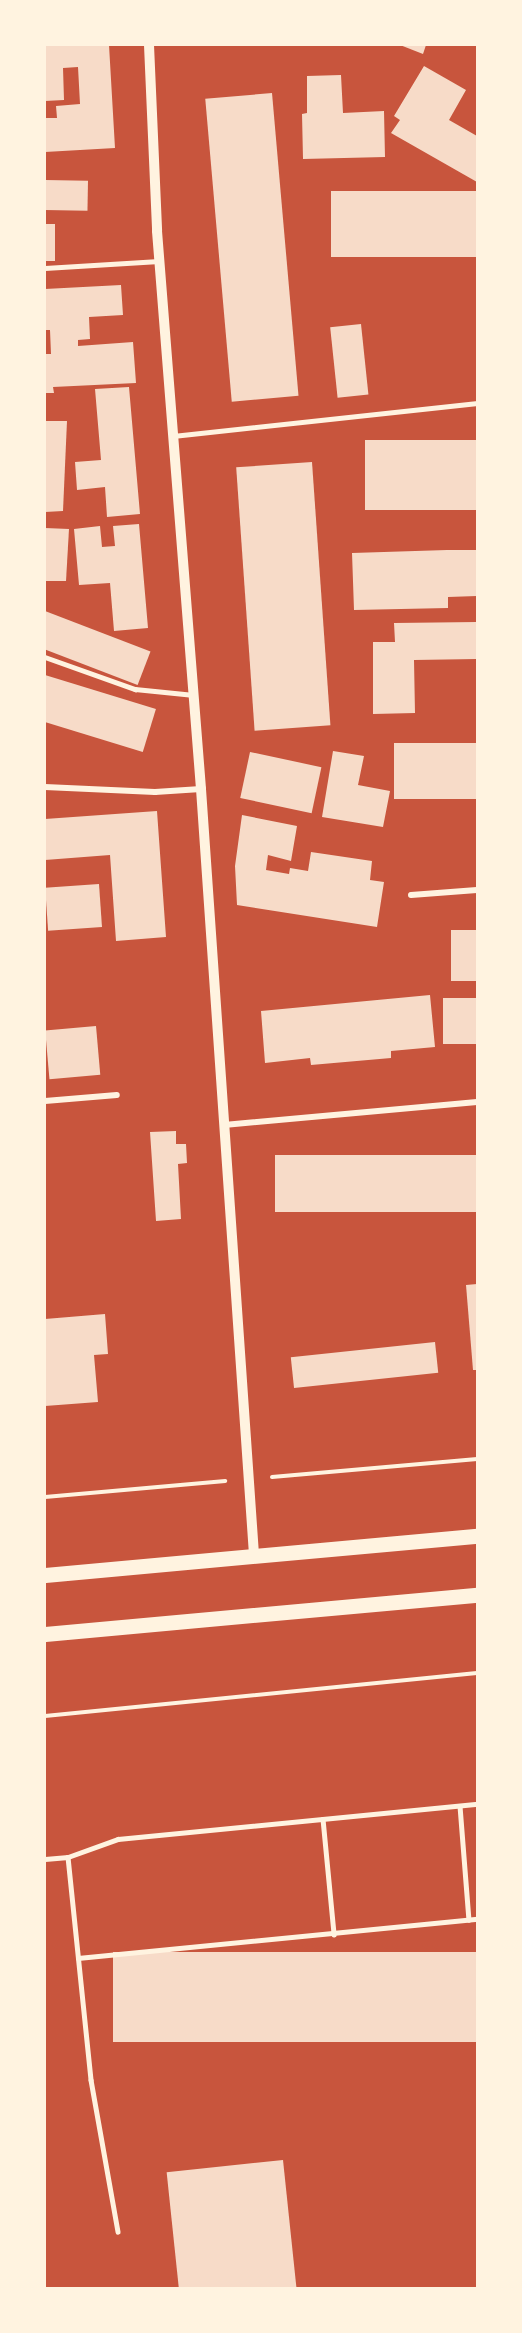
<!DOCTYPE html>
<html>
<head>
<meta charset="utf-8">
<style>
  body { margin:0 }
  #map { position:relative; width:522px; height:2333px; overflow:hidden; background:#c8553d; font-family:Mulish,sans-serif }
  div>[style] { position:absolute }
  .building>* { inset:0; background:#f7dbc8; transform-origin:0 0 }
  .path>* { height:4px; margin:-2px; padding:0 2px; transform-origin:2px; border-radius:2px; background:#fff3e0 }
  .service>* { height:4.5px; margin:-2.25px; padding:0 2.25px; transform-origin:2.25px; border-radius:2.25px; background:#fff3e0 }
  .minor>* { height:6px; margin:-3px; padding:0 3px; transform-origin:3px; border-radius:3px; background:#fff3e0 }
  .tertiary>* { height:10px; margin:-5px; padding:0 5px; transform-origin:5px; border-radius:5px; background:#fff3e0 }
  .primary>* { height:15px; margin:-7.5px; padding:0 7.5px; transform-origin:7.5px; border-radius:7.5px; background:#fff3e0 }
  span { translate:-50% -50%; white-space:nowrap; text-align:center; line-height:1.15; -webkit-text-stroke:6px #fff3e0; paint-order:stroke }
  .frame { position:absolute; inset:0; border:46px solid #fff3e0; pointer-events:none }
</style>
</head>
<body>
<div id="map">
  <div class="building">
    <div style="clip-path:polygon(45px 45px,109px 45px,115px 148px,45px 152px,45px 118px,57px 118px,56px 106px,80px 104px,78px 67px,63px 68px,64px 100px,45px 101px)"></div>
    <div style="clip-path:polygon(400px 45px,426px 45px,423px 54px)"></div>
    <div style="clip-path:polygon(424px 66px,466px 90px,449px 120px,477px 136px,477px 182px,391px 133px,400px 120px,394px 116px)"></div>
    <div style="clip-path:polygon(341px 75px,343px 113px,384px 111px,385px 157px,303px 159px,302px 114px,307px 113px,307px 76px)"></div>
    <div style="left:272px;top:93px;width:304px;height:67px;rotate:85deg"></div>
    <div style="left:45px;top:180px;width:43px;height:30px;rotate:1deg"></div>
    <div style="left:477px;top:191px;width:66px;height:146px;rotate:90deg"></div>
    <div style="left:45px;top:224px;width:10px;height:37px"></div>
    <div style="clip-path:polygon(121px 285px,123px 315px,89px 317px,90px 339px,78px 340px,78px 346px,133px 342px,136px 383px,53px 387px,54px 393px,45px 393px,45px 354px,51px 354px,50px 330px,45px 330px,45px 289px)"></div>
    <div style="left:361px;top:324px;width:71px;height:31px;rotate:84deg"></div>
    <div style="clip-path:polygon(129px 387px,140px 514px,107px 517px,105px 487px,77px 490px,75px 462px,101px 460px,95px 389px)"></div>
    <div style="clip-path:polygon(45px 421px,67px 421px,63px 511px,45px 512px)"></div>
    <div style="left:477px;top:440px;width:70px;height:112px;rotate:90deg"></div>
    <div style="left:312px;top:462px;width:264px;height:76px;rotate:86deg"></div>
    <div style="clip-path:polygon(139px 524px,148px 628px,114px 631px,110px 583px,79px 585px,74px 529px,100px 526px,102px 547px,115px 546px,113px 526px)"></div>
    <div style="clip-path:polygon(45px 528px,69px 529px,66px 581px,45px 581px)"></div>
    <div style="clip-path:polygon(447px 550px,477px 550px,477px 596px,448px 597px,448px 608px,354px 610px,352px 553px)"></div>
    <div style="left:45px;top:611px;width:113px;height:36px;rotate:21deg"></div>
    <div style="clip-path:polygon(477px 622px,477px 659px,414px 660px,415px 713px,373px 714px,373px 642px,395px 642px,394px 623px)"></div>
    <div style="left:45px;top:675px;width:116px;height:45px;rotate:17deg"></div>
    <div style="left:477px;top:743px;width:56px;height:83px;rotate:90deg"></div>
    <div style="clip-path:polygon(333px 751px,364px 756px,358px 785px,390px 791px,383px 827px,322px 817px)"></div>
    <div style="left:250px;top:752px;width:73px;height:47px;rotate:12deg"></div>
    <div style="clip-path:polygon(157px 811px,166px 937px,116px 941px,110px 855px,45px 860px,45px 819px)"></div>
    <div style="clip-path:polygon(242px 815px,297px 826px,291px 861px,268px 855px,266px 870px,289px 874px,290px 868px,308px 871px,311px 852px,372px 861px,370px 880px,384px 882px,377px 927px,237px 905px,235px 866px)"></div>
    <div style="left:99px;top:884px;width:43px;height:54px;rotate:86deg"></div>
    <div style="left:477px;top:930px;width:51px;height:26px;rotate:90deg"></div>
    <div style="clip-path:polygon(430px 995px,435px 1047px,391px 1051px,391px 1058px,311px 1065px,310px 1058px,265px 1063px,261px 1011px)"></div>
    <div style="left:477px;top:998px;width:46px;height:34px;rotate:90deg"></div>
    <div style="left:96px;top:1026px;width:49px;height:51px;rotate:85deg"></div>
    <div style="clip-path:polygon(176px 1131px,176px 1144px,186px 1144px,187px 1163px,178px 1164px,181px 1219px,156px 1221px,150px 1132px)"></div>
    <div style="left:477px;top:1155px;width:57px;height:202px;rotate:90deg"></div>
    <div style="clip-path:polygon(477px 1284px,477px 1370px,473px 1370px,466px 1285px)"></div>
    <div style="clip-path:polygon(105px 1314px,108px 1354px,94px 1355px,98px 1402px,45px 1406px,45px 1319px)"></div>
    <div style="left:435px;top:1342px;width:31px;height:145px;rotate:84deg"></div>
    <div style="left:477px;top:1952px;width:90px;height:364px;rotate:90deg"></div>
    <div style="left:283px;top:2160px;width:129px;height:117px;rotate:84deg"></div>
  </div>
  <div class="path">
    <div style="left:272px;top:1477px;width:206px;rotate:-5deg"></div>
    <div style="left:45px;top:1497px;width:181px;rotate:-5.1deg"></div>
    <div style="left:45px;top:1716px;width:434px;rotate:-5.7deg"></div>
  </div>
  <div class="service">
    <div style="left:45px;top:268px;width:114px;rotate:-3.5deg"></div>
    <div style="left:173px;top:436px;width:306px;rotate:-6.2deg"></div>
    <div style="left:45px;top:657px;width:96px;rotate:19.6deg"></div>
    <div style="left:135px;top:689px;width:59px;rotate:5.8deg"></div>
    <div style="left:460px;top:1806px;width:114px;rotate:85.5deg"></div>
    <div style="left:323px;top:1819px;width:116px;rotate:84.5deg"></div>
    <div style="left:68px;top:1857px;width:224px;rotate:84.1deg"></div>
    <div style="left:91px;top:2080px;width:154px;rotate:79.9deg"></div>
    <div style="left:45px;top:1859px;width:23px;rotate:-5deg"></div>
    <div style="left:68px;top:1857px;width:53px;rotate:-19.8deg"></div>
    <div style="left:118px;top:1839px;width:361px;rotate:-5.6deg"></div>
    <div style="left:78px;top:1958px;width:401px;rotate:-5.6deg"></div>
  </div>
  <div class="minor">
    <div style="left:45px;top:787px;width:110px;rotate:2.6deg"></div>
    <div style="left:155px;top:792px;width:46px;rotate:-3.7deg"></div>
    <div style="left:411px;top:895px;width:66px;rotate:-4.3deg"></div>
    <div style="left:45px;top:1101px;width:72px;rotate:-4.8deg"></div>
    <div style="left:224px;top:1125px;width:254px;rotate:-5.2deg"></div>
  </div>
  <div class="tertiary">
    <div style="left:149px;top:45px;width:186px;rotate:87.5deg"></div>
    <div style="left:157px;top:231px;width:560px;rotate:85.49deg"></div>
    <div style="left:201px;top:789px;width:768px;rotate:86.04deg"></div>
  </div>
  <div class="primary">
    <div style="left:45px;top:1575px;width:434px;rotate:-5.2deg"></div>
    <div style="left:45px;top:1634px;width:434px;rotate:-5.2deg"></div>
  </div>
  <div class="frame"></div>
</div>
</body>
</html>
